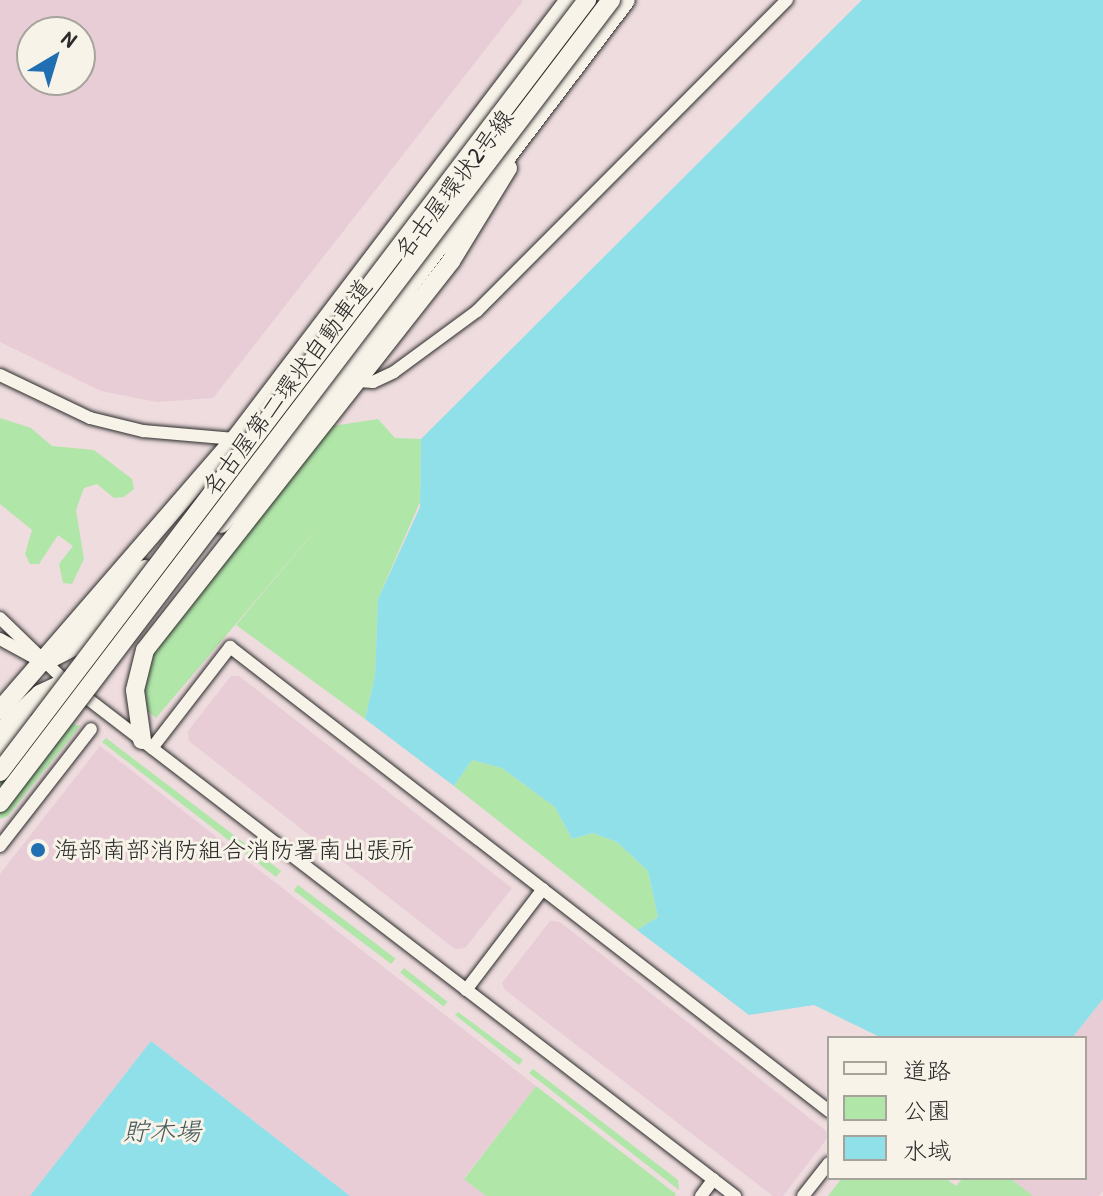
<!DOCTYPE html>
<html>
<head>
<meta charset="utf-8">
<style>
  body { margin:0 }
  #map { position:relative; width:1103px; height:1196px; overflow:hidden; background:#eedcde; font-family:"Patrick Hand","Klee One",sans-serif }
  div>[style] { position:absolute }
  .built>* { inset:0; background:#e8ccd6 }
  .green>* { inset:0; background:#b1e6a9; transform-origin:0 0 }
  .water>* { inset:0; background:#8fe0e9 }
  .roads { filter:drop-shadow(0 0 2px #2b2b2b) drop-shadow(0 0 2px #2b2b2b) }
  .minor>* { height:12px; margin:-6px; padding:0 6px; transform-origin:6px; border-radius:6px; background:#f7f3e8 }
  .highway>* { height:18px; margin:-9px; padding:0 9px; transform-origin:9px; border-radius:9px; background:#f7f3e8 }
  .bridges { filter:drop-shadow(0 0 2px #2b2b2b) drop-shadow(0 0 2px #2b2b2b) }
  .highway-bridge>* { height:18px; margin:-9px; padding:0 9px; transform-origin:9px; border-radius:9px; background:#f7f3e8 }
  .dots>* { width:22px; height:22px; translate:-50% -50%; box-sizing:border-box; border:4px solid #f7f3e8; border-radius:50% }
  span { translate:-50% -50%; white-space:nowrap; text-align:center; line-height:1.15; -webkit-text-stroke:6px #f7f3e8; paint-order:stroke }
  .street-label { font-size:24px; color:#2b2b2b }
  .poi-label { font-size:24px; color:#2b2b2b }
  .left { translate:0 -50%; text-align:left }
  .water-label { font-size:26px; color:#44585a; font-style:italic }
  .legend { position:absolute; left:827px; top:1036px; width:260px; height:144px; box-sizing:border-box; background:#f7f3e8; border:2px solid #a5a39c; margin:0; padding:10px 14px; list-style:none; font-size:24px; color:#2b2b2b }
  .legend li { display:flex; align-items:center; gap:16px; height:40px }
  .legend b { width:40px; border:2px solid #a5a39c }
  .north { position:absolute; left:16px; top:16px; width:80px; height:80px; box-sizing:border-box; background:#f7f3e8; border:2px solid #a5a39c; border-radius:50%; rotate:38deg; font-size:22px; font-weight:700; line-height:32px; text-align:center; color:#2b2b2b }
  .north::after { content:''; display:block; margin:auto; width:28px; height:36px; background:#1f6fb2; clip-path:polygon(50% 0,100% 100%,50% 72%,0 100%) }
</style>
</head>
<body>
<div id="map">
  <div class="built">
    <div style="clip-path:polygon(evenodd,0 0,522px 0,523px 1px,213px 398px,157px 402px,101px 391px,0 342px,0 0,80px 32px,80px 80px,32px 80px,32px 32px,80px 32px)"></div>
    <div style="clip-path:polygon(231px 676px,239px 676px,512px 888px,465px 948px,455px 949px,189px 741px,188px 731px)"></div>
    <div style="clip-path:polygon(100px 746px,536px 1086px,464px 1178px,486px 1196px,350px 1196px,151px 1041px,30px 1196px,0 1196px,0 874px)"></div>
    <div style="clip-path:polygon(550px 921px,560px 922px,826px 1131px,828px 1137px,783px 1196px,773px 1196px,505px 990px,502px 983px)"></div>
    <div style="clip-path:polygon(1103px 999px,1103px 1191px,1099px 1196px,1033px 1196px,1010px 1178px,1085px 1178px,1085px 1038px,1072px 1038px)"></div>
  </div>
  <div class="green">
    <div style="clip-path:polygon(0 418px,31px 428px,52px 446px,94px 450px,132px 479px,134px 489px,124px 497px,114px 498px,97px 484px,84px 488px,76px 510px,84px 559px,72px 584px,63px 583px,59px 564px,73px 546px,58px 535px,39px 564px,30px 564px,25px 554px,32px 530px,0 504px)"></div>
    <div style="clip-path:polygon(378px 419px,395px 438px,421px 439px,420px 502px,378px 599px,375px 676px,365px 719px,236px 625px,342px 499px,156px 718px,146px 710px,139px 661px,326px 427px)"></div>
    <div style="clip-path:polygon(60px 720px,80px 726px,8px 816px,0 819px,0 768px,48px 723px)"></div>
    <div style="clip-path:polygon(106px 738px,281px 871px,276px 877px,102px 742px)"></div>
    <div style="clip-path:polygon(472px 760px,502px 768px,555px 807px,572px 839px,593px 833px,617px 842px,648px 871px,658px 917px,637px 930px,454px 786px)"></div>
    <div style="left:298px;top:885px;width:122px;height:7px;rotate:37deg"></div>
    <div style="left:404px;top:968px;width:55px;height:6px;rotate:38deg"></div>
    <div style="clip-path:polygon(458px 1012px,523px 1060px,519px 1065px,455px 1015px)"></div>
    <div style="clip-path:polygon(533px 1069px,678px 1180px,679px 1190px,529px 1073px)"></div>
    <div style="clip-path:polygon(536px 1086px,676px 1194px,675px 1196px,486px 1196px,464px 1179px)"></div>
    <div style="clip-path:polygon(842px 1178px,945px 1178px,956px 1186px,963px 1178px,1010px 1178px,1033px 1196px,828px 1196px)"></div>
  </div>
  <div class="water">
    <div style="clip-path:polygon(862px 0,1103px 0,1103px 999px,1072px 1038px,882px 1038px,814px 1005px,749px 1015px,637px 930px,658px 917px,648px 871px,617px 842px,593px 833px,572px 839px,555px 807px,502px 768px,472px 760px,454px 786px,365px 719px,375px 676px,378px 599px,420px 507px,421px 439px)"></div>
    <div style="clip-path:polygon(151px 1041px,350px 1196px,30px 1196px)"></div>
  </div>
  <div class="roads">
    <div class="minor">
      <div style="left:0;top:375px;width:100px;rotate:25.5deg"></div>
      <div style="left:90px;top:418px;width:55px;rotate:13.8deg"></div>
      <div style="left:143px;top:431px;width:92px;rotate:5deg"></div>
      <div style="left:359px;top:381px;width:14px;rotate:4deg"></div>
      <div style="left:373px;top:382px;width:23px;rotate:-25deg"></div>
      <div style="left:394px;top:372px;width:103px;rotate:-36.3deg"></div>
      <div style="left:477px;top:311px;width:439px;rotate:-45.1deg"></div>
      <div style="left:0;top:618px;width:92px;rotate:44.1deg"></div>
      <div style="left:66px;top:682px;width:844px;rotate:37.54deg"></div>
      <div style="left:0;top:639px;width:48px;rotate:28.7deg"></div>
      <div style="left:152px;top:748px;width:128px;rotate:-52.3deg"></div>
      <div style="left:230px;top:647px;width:758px;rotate:37.76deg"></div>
      <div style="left:0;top:846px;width:148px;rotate:-52.1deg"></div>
      <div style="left:466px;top:990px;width:127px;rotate:-52.7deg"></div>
      <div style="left:701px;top:1196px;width:21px;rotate:-53deg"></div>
      <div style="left:803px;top:1196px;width:42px;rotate:-51.8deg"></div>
    </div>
    <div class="highway">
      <div style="left:221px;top:524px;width:70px;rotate:-47.9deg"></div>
      <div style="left:268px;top:472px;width:592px;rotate:-52.82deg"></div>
      <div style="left:48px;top:660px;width:28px;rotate:-27deg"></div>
      <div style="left:73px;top:647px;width:106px;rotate:-47.3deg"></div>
      <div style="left:0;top:710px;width:359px;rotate:-49.1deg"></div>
      <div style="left:235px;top:439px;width:552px;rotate:-52.74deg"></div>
      <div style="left:0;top:732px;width:55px;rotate:-43.5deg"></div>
      <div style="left:40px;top:694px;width:29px;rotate:-25deg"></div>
      <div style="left:142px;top:740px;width:50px;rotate:-98deg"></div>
      <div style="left:135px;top:690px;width:41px;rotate:-76deg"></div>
      <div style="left:145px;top:650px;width:495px;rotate:-51.8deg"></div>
      <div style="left:451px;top:261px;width:109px;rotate:-58.5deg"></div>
      <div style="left:0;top:754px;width:41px;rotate:-47deg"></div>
    </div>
  </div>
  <div class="bridges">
    <div class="highway-bridge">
      <div style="left:0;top:772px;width:970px;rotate:-52.75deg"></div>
      <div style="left:0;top:803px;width:1009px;rotate:-52.73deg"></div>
    </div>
  </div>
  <div class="dots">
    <div style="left:38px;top:850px;background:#1f6fb2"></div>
  </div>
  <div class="street-label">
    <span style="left:454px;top:184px;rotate:-53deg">名古屋環状2号線</span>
    <span style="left:287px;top:387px;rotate:-53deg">名古屋第二環状自動車道</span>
  </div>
  <div class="poi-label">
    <span class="left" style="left:54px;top:850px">海部南部消防組合消防署南出張所</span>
  </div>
  <div class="water-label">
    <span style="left:162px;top:1131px">貯木場</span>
  </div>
  <ul class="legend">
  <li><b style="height:10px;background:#f7f3e8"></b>道路</li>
  <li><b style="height:22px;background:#b1e6a9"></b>公園</li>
  <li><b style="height:22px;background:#8fe0e9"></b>水域</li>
  </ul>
  <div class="north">N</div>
</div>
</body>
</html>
